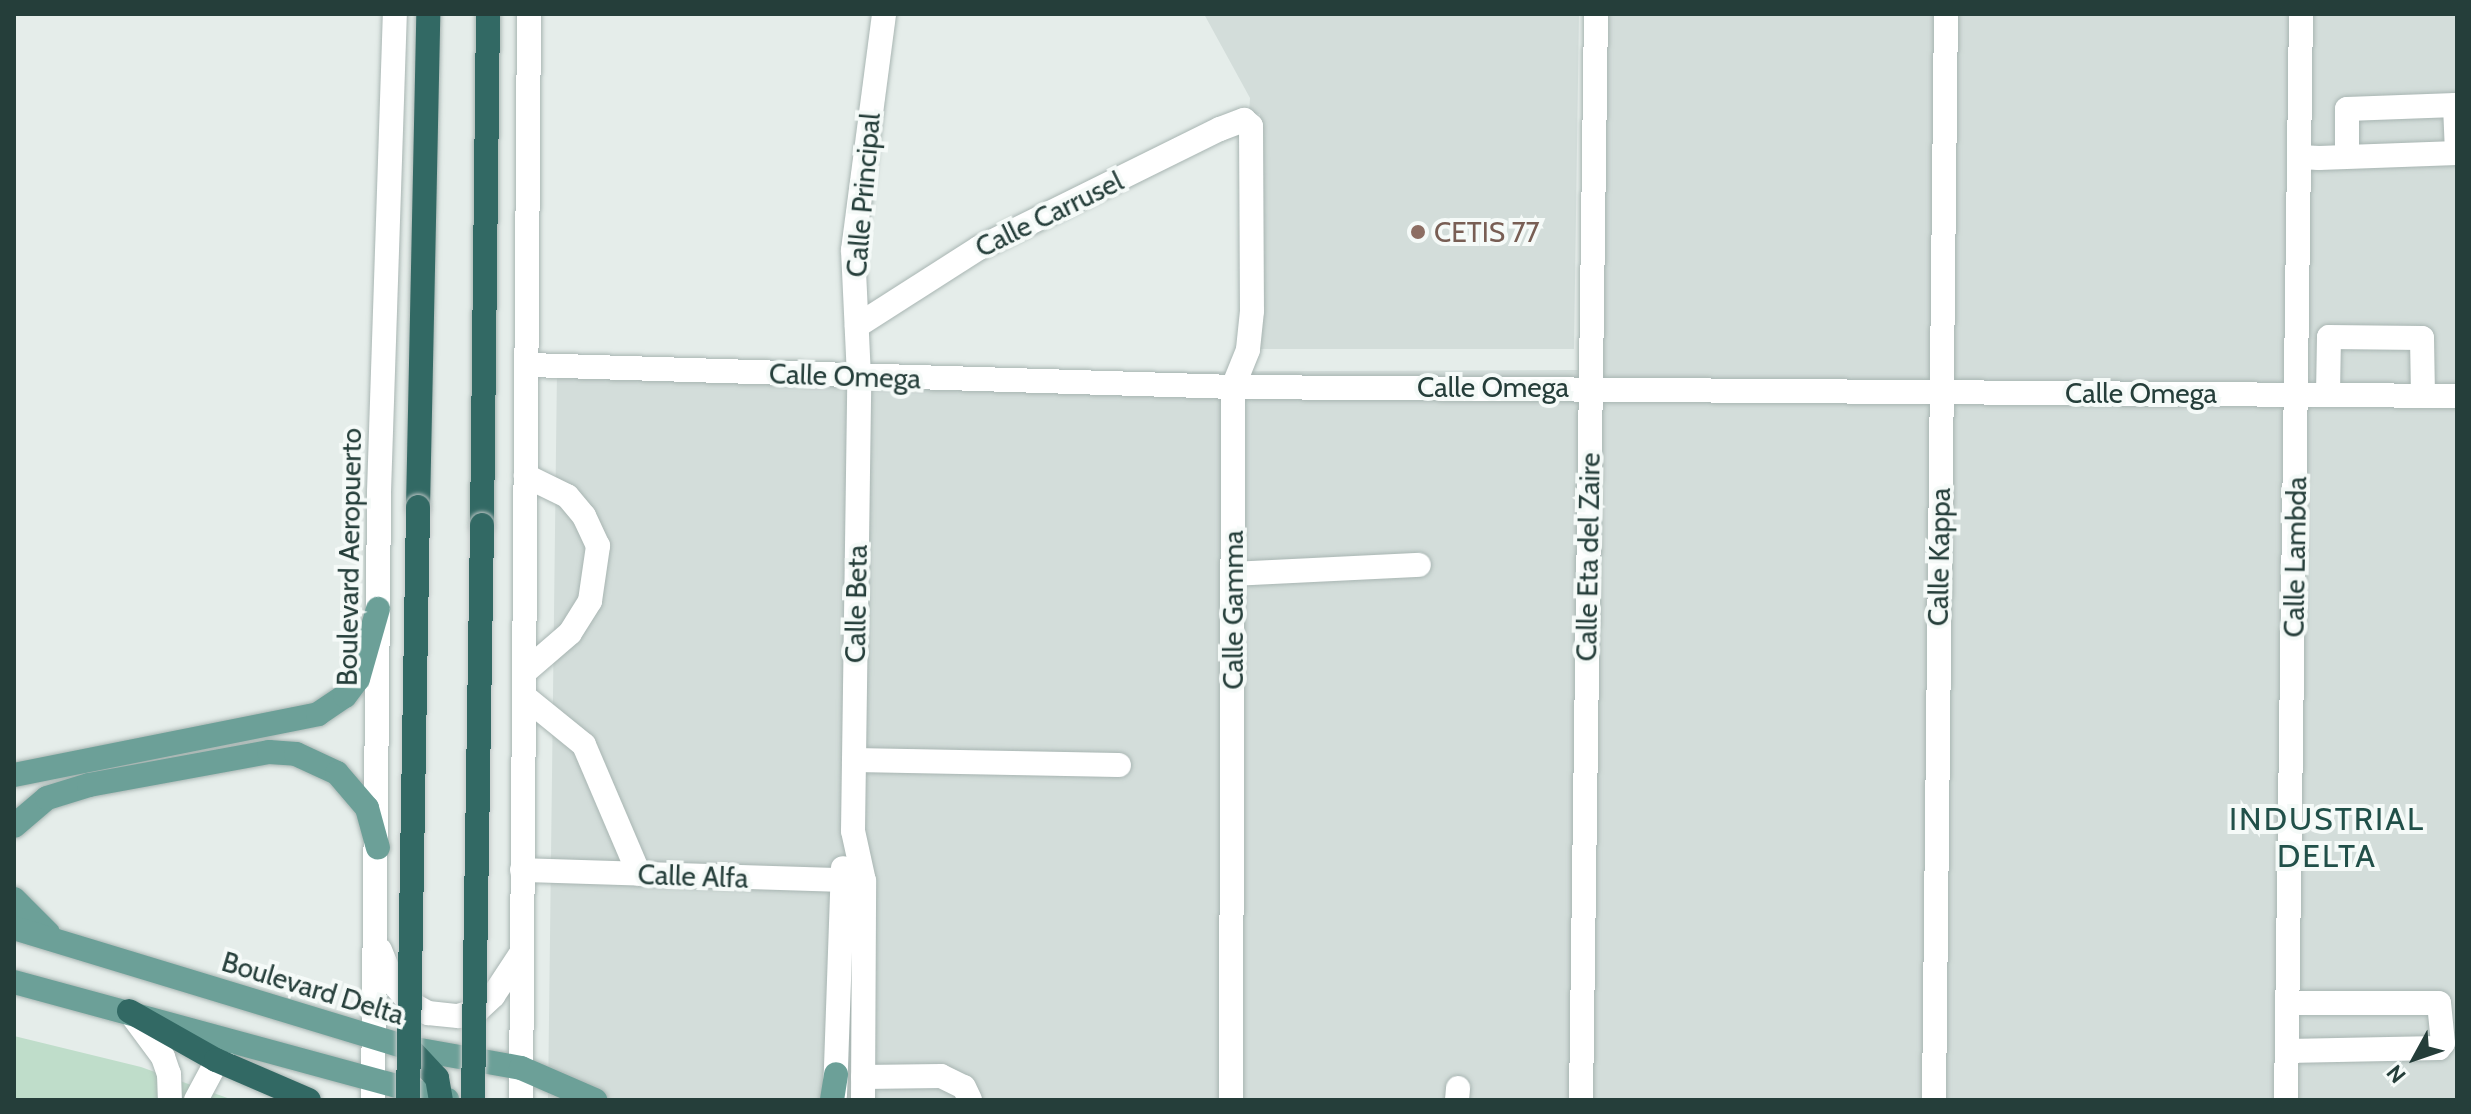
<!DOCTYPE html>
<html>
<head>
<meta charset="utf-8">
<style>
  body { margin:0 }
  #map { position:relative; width:2471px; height:1114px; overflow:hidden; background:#e5edea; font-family:Cabin,sans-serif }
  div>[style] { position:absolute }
  .built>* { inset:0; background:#d3ddda }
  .green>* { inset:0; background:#bfddca }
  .roads { filter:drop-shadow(0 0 2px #a8b5b2) drop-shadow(0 0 2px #a8b5b2) }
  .minor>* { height:24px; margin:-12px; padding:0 12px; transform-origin:12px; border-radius:12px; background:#fff }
  .major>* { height:24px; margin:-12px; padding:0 12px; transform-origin:12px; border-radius:12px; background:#6ca098 }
  .highway>* { height:24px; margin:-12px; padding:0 12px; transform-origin:12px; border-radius:12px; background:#326964 }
  .bridges { filter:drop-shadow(0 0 2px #c2c9c8) drop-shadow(0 0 2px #c2c9c8) }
  .highway-bridge>* { height:24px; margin:-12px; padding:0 12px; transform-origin:12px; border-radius:12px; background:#326964 }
  .dots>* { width:22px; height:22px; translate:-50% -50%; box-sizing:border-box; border:4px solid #f5faf8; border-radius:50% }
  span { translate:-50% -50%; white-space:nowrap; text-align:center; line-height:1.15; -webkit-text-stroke:8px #f5faf8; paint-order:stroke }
  .street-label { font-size:28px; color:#253e3a }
  .education-label { font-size:28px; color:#785e54 }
  .left { translate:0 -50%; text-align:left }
  .quarter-label { font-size:32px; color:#215049; letter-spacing:2px }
  .frame { position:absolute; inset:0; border:16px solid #253e3a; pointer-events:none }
  .north { position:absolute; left:2375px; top:1018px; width:80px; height:80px; -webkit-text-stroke:6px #f5faf8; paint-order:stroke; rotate:230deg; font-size:22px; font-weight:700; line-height:32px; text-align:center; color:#253e3a }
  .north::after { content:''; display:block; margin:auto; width:28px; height:36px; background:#253e3a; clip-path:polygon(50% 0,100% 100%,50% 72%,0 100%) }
</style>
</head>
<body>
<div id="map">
  <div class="built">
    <div style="clip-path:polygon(1204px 14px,1579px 14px,1574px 349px,1259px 349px,1260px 114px,1249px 113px,1250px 98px)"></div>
    <div style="clip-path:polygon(1590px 14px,2457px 14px,2457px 1100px,548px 1100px,557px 369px,854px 373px,1578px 370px)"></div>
  </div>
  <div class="green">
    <div style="clip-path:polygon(14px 1036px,141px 1067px,233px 1100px,14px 1100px)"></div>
  </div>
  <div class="roads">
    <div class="minor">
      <div style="left:2300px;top:157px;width:19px;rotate:3deg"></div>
      <div style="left:2319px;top:158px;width:138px;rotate:-2.1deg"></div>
      <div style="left:2457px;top:153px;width:48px;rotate:-92.4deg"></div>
      <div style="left:2455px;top:105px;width:108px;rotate:177.9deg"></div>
      <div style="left:2347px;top:109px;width:47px;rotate:90deg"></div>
      <div style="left:857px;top:326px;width:145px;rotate:-32.6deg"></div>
      <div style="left:979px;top:248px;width:269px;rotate:-26.3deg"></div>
      <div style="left:1220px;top:129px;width:26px;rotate:-21deg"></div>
      <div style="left:1244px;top:120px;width:9px;rotate:41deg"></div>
      <div style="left:1251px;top:126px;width:185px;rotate:89.7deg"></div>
      <div style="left:1252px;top:311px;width:39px;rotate:96deg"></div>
      <div style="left:1248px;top:350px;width:40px;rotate:112deg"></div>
      <div style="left:1233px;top:387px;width:713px;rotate:90.16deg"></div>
      <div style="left:530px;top:365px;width:703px;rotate:1.79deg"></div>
      <div style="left:1233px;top:387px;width:1224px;rotate:0.42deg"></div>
      <div style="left:2328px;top:394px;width:57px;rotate:-89deg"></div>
      <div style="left:2329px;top:337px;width:93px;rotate:0.6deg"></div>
      <div style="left:2422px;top:338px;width:58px;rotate:89deg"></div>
      <div style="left:1233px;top:574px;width:186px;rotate:-2.8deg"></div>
      <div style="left:526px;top:671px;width:58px;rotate:-40.8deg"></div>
      <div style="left:570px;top:633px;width:38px;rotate:-58deg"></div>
      <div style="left:590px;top:601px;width:56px;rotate:-81.7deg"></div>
      <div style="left:598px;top:546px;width:33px;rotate:-115deg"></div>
      <div style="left:584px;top:516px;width:26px;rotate:-130deg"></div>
      <div style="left:567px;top:496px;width:46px;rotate:-154deg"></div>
      <div style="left:525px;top:697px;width:76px;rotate:39.1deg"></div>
      <div style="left:584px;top:745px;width:140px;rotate:66.9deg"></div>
      <div style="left:854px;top:760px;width:265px;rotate:1.1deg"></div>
      <div style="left:522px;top:870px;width:342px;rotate:1.8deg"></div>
      <div style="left:380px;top:950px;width:37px;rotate:68deg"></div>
      <div style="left:394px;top:984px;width:25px;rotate:50deg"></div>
      <div style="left:410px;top:1003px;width:21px;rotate:29deg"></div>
      <div style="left:428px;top:1013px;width:30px;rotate:6deg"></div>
      <div style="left:458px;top:1016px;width:21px;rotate:-17deg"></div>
      <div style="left:478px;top:1010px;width:21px;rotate:-43deg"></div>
      <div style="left:493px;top:996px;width:49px;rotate:-56.6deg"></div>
      <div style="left:129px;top:1011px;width:57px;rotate:53.5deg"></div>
      <div style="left:163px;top:1057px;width:18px;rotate:71deg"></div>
      <div style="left:169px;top:1074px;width:26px;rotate:88deg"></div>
      <div style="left:2287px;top:1051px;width:152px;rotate:-1.1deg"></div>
      <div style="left:2439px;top:1048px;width:6px;rotate:-51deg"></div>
      <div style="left:2443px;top:1043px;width:40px;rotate:-95.7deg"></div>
      <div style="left:2439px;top:1003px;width:151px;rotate:180deg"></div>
      <div style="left:863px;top:1077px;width:78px;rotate:-0.7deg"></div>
      <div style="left:941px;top:1076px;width:25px;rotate:26deg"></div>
      <div style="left:964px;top:1087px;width:14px;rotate:65deg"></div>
      <div style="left:835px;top:1095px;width:227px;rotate:-88deg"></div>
      <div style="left:196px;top:1100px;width:66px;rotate:-61.9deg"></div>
      <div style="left:373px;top:1100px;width:608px;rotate:-89.43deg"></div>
      <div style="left:379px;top:492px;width:478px;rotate:-88.1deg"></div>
      <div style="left:521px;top:1100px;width:1086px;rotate:-89.58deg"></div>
      <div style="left:863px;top:1100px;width:219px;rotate:-89.7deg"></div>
      <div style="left:864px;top:881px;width:51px;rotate:-102.4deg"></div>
      <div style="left:853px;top:831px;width:454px;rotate:-89.2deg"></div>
      <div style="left:859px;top:377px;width:127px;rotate:-92.7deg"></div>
      <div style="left:853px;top:250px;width:238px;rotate:-82.5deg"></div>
      <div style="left:1457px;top:1100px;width:12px;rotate:-85deg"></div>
      <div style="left:1581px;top:1100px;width:1086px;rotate:-89.21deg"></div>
      <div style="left:1934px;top:1100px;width:1086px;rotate:-89.37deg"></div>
      <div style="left:2286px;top:1100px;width:1086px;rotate:-89.21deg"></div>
    </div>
    <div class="major">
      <div style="left:14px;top:775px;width:310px;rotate:-11.3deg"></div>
      <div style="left:318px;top:714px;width:32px;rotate:-34deg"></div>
      <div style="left:345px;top:696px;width:21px;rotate:-53deg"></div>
      <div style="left:358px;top:679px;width:73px;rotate:-74.1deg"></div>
      <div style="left:14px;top:826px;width:43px;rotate:-40.3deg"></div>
      <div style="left:47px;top:798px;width:44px;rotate:-17.2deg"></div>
      <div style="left:89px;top:785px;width:183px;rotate:-10.4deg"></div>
      <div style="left:269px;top:752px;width:27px;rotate:4deg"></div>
      <div style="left:296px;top:754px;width:45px;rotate:24.9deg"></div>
      <div style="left:337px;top:773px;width:46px;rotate:49.4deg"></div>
      <div style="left:367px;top:808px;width:41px;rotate:74.6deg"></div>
      <div style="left:14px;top:899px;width:48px;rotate:45deg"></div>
      <div style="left:14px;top:928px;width:413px;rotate:16.9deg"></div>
      <div style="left:409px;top:1048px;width:114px;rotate:10.1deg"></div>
      <div style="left:521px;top:1068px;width:81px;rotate:23.4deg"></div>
      <div style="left:14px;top:982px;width:449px;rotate:15.2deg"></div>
      <div style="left:832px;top:1100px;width:26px;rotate:-81deg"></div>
    </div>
    <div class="highway">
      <div style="left:418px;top:507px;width:493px;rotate:-88.8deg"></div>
      <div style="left:482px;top:525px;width:511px;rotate:-89.33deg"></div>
      <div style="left:129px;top:1011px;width:100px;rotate:29.4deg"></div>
      <div style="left:216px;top:1060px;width:101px;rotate:23.3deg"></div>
      <div style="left:409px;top:1048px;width:41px;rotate:47deg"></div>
      <div style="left:437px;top:1078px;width:22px;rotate:80deg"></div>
    </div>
  </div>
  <div class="bridges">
    <div class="highway-bridge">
      <div style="left:408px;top:1100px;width:593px;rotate:-89.03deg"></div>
      <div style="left:473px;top:1100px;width:575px;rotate:-89.1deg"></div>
    </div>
  </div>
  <div class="dots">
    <div style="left:1418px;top:232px;background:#8d6e63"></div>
  </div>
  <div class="street-label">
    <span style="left:863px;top:195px;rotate:-85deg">Calle Principal</span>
    <span style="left:1049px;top:214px;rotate:-26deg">Calle Carrusel</span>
    <span style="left:845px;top:376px;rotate:2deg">Calle Omega</span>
    <span style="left:1493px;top:387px">Calle Omega</span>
    <span style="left:2141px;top:393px">Calle Omega</span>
    <span style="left:349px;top:557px;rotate:-89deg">Boulevard Aeropuerto</span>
    <span style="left:1588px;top:557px;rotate:-89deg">Calle Eta del Zaire</span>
    <span style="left:1939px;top:557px;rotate:-89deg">Calle Kappa</span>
    <span style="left:2295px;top:557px;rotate:-89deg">Calle Lambda</span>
    <span style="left:856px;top:604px;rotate:-89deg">Calle Beta</span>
    <span style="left:1233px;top:610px;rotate:-90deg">Calle Gamma</span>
    <span style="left:693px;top:876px;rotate:2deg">Calle Alfa</span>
    <span style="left:313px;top:988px;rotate:17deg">Boulevard Delta</span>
  </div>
  <div class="education-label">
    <span class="left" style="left:1434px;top:232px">CETIS 77</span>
  </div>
  <div class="quarter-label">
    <span style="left:2327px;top:838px">INDUSTRIAL<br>DELTA</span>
  </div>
  <div class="frame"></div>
  <div class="north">N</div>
</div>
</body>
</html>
